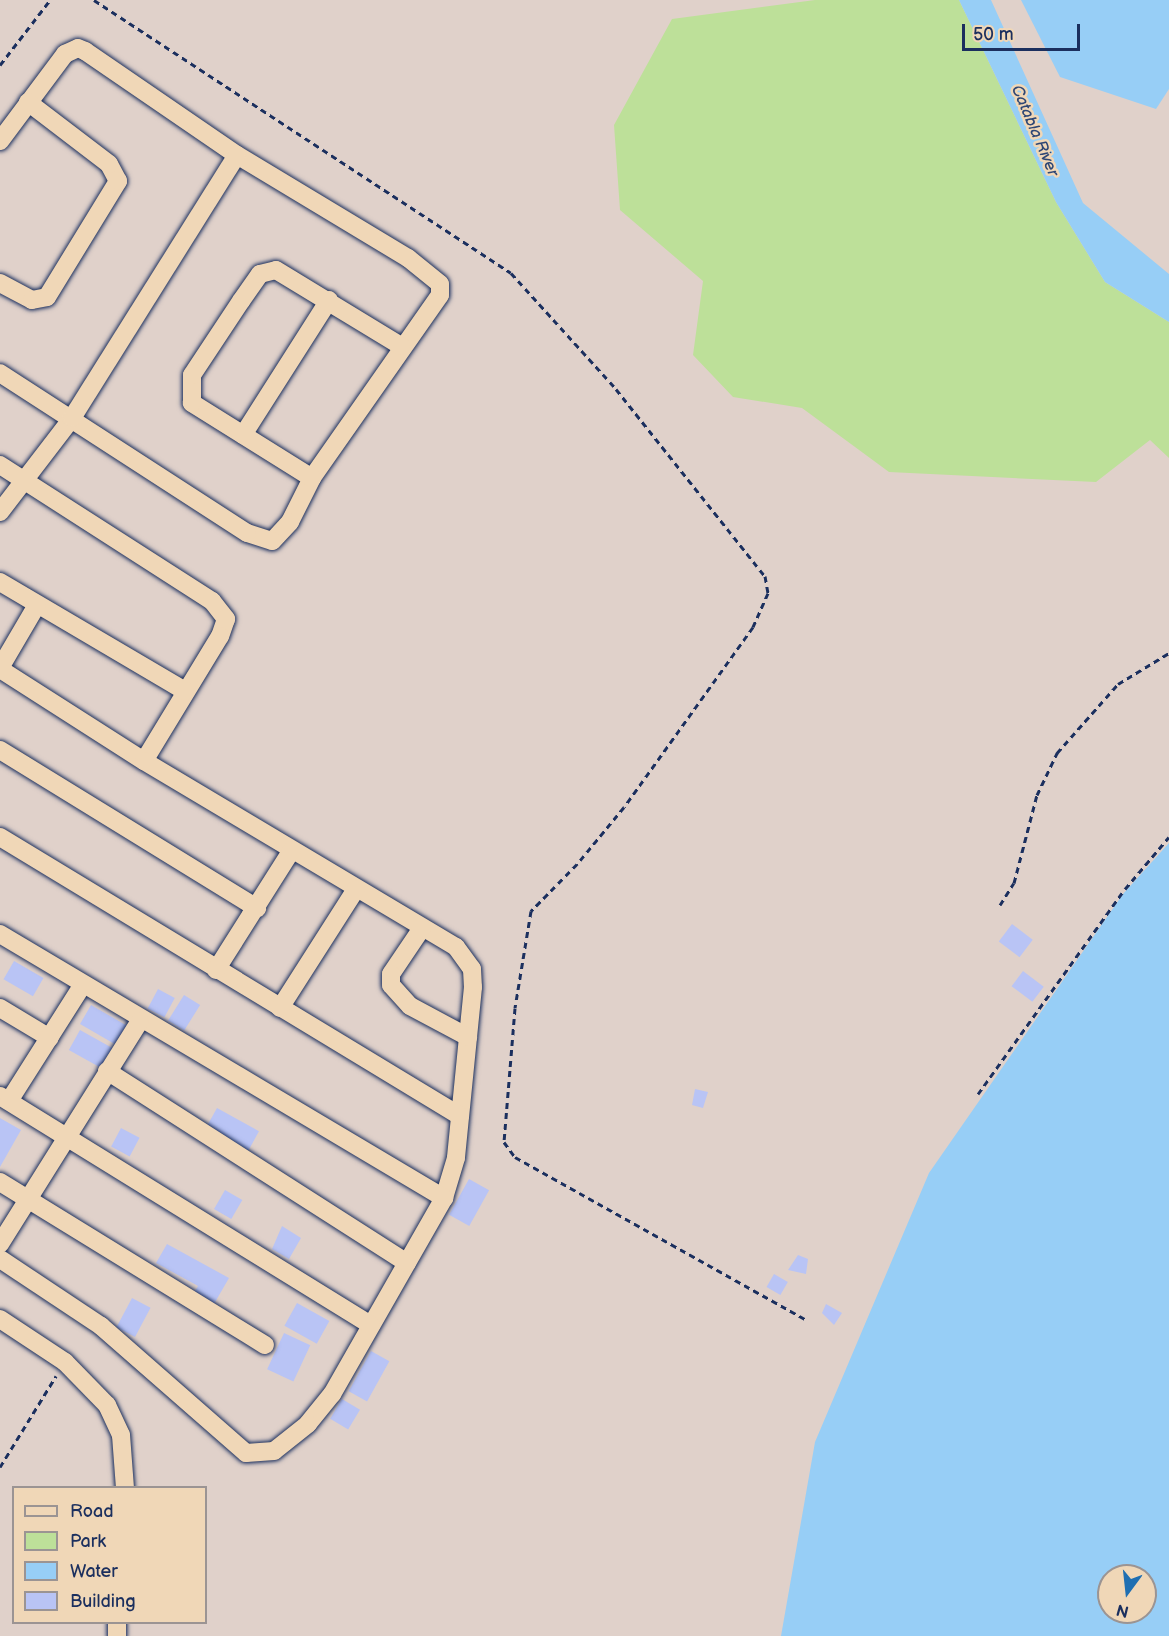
<!DOCTYPE html>
<html>
<head>
<meta charset="utf-8">
<style>
  body { margin:0 }
  #map { position:relative; width:1169px; height:1636px; overflow:hidden; background:#e0d1ca; font-family:"Balsamiq Sans",sans-serif }
  div>[style] { position:absolute }
  .green>* { inset:0; background:#bde099 }
  .water>* { inset:0; background:#97cef6 }
  .building>* { inset:0; background:#b9c4f5; transform-origin:0 0 }
  .path>* { height:3px; margin-top:-1.5px; transform-origin:0; background:repeating-linear-gradient(90deg,#1b2f5e 0 6px,transparent 0 10.5px) }
  .roads { filter:drop-shadow(0 0 2px #1b2f5e) drop-shadow(0 0 2px #1b2f5e) }
  .minor>* { height:18px; margin:-9px; padding:0 9px; transform-origin:9px; border-radius:9px; background:#f0d7b7 }
  span { translate:-50% -50%; white-space:nowrap; text-align:center; line-height:1.15; -webkit-text-stroke:5px #f0d7b7; paint-order:stroke }
  .water-label { font-size:16px; color:#2e4775; font-style:italic }
  .legend { position:absolute; left:12px; top:1486px; width:195px; height:138px; box-sizing:border-box; background:#f0d7b7; border:2px solid #9b9493; margin:0; padding:8px 10px; list-style:none; font-size:18px; color:#1b2f5e }
  .legend li { display:flex; align-items:center; gap:12px; height:30px }
  .legend b { width:30px; border:2px solid #9b9493 }
  .north { position:absolute; left:1097px; top:1564px; width:60px; height:60px; box-sizing:border-box; background:#f0d7b7; border:2px solid #9b9493; border-radius:50%; rotate:195deg; font-size:16px; font-weight:700; line-height:24px; text-align:center; color:#1b2f5e }
  .north::after { content:''; display:block; margin:auto; width:21px; height:27px; background:#1f6fb2; clip-path:polygon(50% 0,100% 100%,50% 72%,0 100%) }
  .scale { position:absolute; left:962px; top:24px; width:118px; height:27px; box-sizing:border-box; border:3px solid #1b2f5e; border-top:0; padding-left:8px; font-size:18px; line-height:21px; white-space:nowrap; color:#1b2f5e; -webkit-text-stroke:4px #f0d7b7; paint-order:stroke }
</style>
</head>
<body>
<div id="map">
  <div class="green">
    <div style="clip-path:polygon(815px 0,959px 0,1056px 202px,1105px 282px,1169px 322px,1169px 458px,1150px 440px,1096px 482px,889px 472px,802px 408px,733px 397px,693px 355px,703px 281px,620px 210px,614px 125px,672px 19px)"></div>
  </div>
  <div class="water">
    <div style="clip-path:polygon(959px 0,991px 0,1083px 203px,1169px 274px,1169px 322px,1105px 282px,1056px 202px)"></div>
    <div style="clip-path:polygon(1021px 0,1169px 0,1169px 89px,1156px 109px,1060px 77px)"></div>
    <div style="clip-path:polygon(evenodd,1169px 843px,1169px 1636px,781px 1636px,815px 1442px,929px 1173px,1123px 894px,1169px 843px,1109px 1576px,1145px 1576px,1145px 1612px,1109px 1612px,1109px 1576px)"></div>
  </div>
  <div class="building">
    <div style="left:1012px;top:924px;width:26px;height:22px;rotate:37deg"></div>
    <div style="left:14px;top:961px;width:34px;height:21px;rotate:30deg"></div>
    <div style="left:1023px;top:971px;width:26px;height:19px;rotate:37deg"></div>
    <div style="left:158px;top:989px;width:19px;height:22px;rotate:28deg"></div>
    <div style="left:184px;top:995px;width:19px;height:30px;rotate:32deg"></div>
    <div style="left:91px;top:1005px;width:46px;height:22px;rotate:30deg"></div>
    <div style="left:80px;top:1030px;width:41px;height:23px;rotate:29deg"></div>
    <div style="clip-path:polygon(695px 1089px,708px 1092px,703px 1108px,692px 1105px)"></div>
    <div style="left:217px;top:1108px;width:48px;height:23px;rotate:29deg"></div>
    <div style="clip-path:polygon(0 1118px,21px 1130px,0 1167px)"></div>
    <div style="left:121px;top:1128px;width:21px;height:21px;rotate:28deg"></div>
    <div style="left:469px;top:1179px;width:23px;height:41px;rotate:29deg"></div>
    <div style="left:225px;top:1190px;width:20px;height:22px;rotate:30deg"></div>
    <div style="clip-path:polygon(282px 1226px,301px 1238px,289px 1259px,272px 1249px)"></div>
    <div style="clip-path:polygon(167px 1244px,229px 1278px,214px 1304px,194px 1293px,198px 1286px,156px 1263px)"></div>
    <div style="clip-path:polygon(798px 1255px,808px 1259px,806px 1274px,788px 1270px)"></div>
    <div style="left:774px;top:1274px;width:16px;height:15px;rotate:30deg"></div>
    <div style="left:132px;top:1298px;width:21px;height:33px;rotate:28deg"></div>
    <div style="left:297px;top:1303px;width:37px;height:26px;rotate:29deg"></div>
    <div style="clip-path:polygon(826px 1304px,842px 1313px,834px 1325px,822px 1313px)"></div>
    <div style="left:284px;top:1333px;width:29px;height:40px;rotate:25deg"></div>
    <div style="left:371px;top:1351px;width:21px;height:46px;rotate:29deg"></div>
    <div style="left:342px;top:1399px;width:21px;height:23px;rotate:31deg"></div>
  </div>
  <div class="path">
    <div style="left:94px;top:0;width:498px;rotate:33.2deg"></div>
    <div style="left:511px;top:273px;width:156px;rotate:47.8deg"></div>
    <div style="left:616px;top:389px;width:239px;rotate:51.5deg"></div>
    <div style="left:765px;top:576px;width:17px;rotate:80deg"></div>
    <div style="left:768px;top:593px;width:37px;rotate:114deg"></div>
    <div style="left:753px;top:627px;width:221px;rotate:125.6deg"></div>
    <div style="left:624px;top:807px;width:74px;rotate:129.5deg"></div>
    <div style="left:577px;top:864px;width:66px;rotate:134.4deg"></div>
    <div style="left:531px;top:911px;width:98px;rotate:99.4deg"></div>
    <div style="left:515px;top:1008px;width:134px;rotate:94.7deg"></div>
    <div style="left:504px;top:1142px;width:19px;rotate:54deg"></div>
    <div style="left:515px;top:1157px;width:332px;rotate:29.2deg"></div>
    <div style="left:0;top:65px;width:82px;rotate:-52.4deg"></div>
    <div style="left:1000px;top:905px;width:26px;rotate:-58deg"></div>
    <div style="left:1014px;top:883px;width:91px;rotate:-75.4deg"></div>
    <div style="left:1037px;top:795px;width:47px;rotate:-64.5deg"></div>
    <div style="left:1057px;top:753px;width:92px;rotate:-48.5deg"></div>
    <div style="left:1118px;top:684px;width:60px;rotate:-31.3deg"></div>
    <div style="left:978px;top:1094px;width:252px;rotate:-54.4deg"></div>
    <div style="left:1125px;top:889px;width:68px;rotate:-49.8deg"></div>
    <div style="left:0;top:1467px;width:107px;rotate:-58.4deg"></div>
  </div>
  <div class="roads">
    <div class="minor">
      <div style="left:0;top:141px;width:109px;rotate:-53.2deg"></div>
      <div style="left:65px;top:54px;width:14px;rotate:-25deg"></div>
      <div style="left:78px;top:48px;width:8px;rotate:23deg"></div>
      <div style="left:85px;top:51px;width:184px;rotate:34.4deg"></div>
      <div style="left:237px;top:155px;width:200px;rotate:31.1deg"></div>
      <div style="left:408px;top:258px;width:41px;rotate:39.1deg"></div>
      <div style="left:440px;top:284px;width:11px;rotate:90deg"></div>
      <div style="left:440px;top:295px;width:223px;rotate:125deg"></div>
      <div style="left:312px;top:478px;width:49px;rotate:116.6deg"></div>
      <div style="left:290px;top:522px;width:26px;rotate:133deg"></div>
      <div style="left:272px;top:541px;width:26px;rotate:-162deg"></div>
      <div style="left:247px;top:533px;width:294px;rotate:-147.1deg"></div>
      <div style="left:0;top:283px;width:36px;rotate:28deg"></div>
      <div style="left:32px;top:300px;width:15px;rotate:-11deg"></div>
      <div style="left:47px;top:297px;width:136px;rotate:-58.5deg"></div>
      <div style="left:118px;top:181px;width:19px;rotate:-118deg"></div>
      <div style="left:109px;top:164px;width:102px;rotate:-142.6deg"></div>
      <div style="left:243px;top:435px;width:160px;rotate:-57.5deg"></div>
      <div style="left:0;top:465px;width:252px;rotate:32.7deg"></div>
      <div style="left:212px;top:601px;width:23px;rotate:52deg"></div>
      <div style="left:226px;top:619px;width:18px;rotate:109deg"></div>
      <div style="left:220px;top:636px;width:146px;rotate:121.3deg"></div>
      <div style="left:312px;top:478px;width:142px;rotate:-148deg"></div>
      <div style="left:192px;top:403px;width:28px;rotate:-90deg"></div>
      <div style="left:192px;top:375px;width:89px;rotate:-56.5deg"></div>
      <div style="left:241px;top:301px;width:33px;rotate:-55deg"></div>
      <div style="left:260px;top:274px;width:16px;rotate:-14deg"></div>
      <div style="left:276px;top:270px;width:146px;rotate:31.3deg"></div>
      <div style="left:0;top:512px;width:118px;rotate:-52.5deg"></div>
      <div style="left:72px;top:418px;width:310px;rotate:-57.9deg"></div>
      <div style="left:0;top:582px;width:215px;rotate:30.5deg"></div>
      <div style="left:0;top:668px;width:73px;rotate:-59.6deg"></div>
      <div style="left:0;top:669px;width:171px;rotate:32.6deg"></div>
      <div style="left:144px;top:761px;width:363px;rotate:30.8deg"></div>
      <div style="left:456px;top:947px;width:27px;rotate:54deg"></div>
      <div style="left:472px;top:969px;width:18px;rotate:87deg"></div>
      <div style="left:473px;top:987px;width:172px;rotate:95.7deg"></div>
      <div style="left:456px;top:1158px;width:42px;rotate:106.7deg"></div>
      <div style="left:444px;top:1198px;width:226px;rotate:119.7deg"></div>
      <div style="left:332px;top:1394px;width:38px;rotate:129deg"></div>
      <div style="left:308px;top:1424px;width:43px;rotate:141.5deg"></div>
      <div style="left:274px;top:1451px;width:28px;rotate:176deg"></div>
      <div style="left:246px;top:1453px;width:193px;rotate:-138.8deg"></div>
      <div style="left:101px;top:1326px;width:121px;rotate:-146.4deg"></div>
      <div style="left:0;top:750px;width:302px;rotate:31.6deg"></div>
      <div style="left:0;top:837px;width:538px;rotate:31.24deg"></div>
      <div style="left:422px;top:928px;width:55px;rotate:124deg"></div>
      <div style="left:391px;top:974px;width:11px;rotate:90deg"></div>
      <div style="left:391px;top:985px;width:28px;rotate:48deg"></div>
      <div style="left:410px;top:1006px;width:66px;rotate:28.1deg"></div>
      <div style="left:0;top:934px;width:517px;rotate:30.74deg"></div>
      <div style="left:216px;top:970px;width:142px;rotate:-57.7deg"></div>
      <div style="left:0;top:1008px;width:58px;rotate:31deg"></div>
      <div style="left:280px;top:1008px;width:141px;rotate:-57.4deg"></div>
      <div style="left:107px;top:1071px;width:356px;rotate:32.6deg"></div>
      <div style="left:0;top:1096px;width:436px;rotate:31.7deg"></div>
      <div style="left:9px;top:1101px;width:136px;rotate:-57.6deg"></div>
      <div style="left:0;top:1182px;width:311px;rotate:31.6deg"></div>
      <div style="left:0;top:1244px;width:263px;rotate:-57.9deg"></div>
      <div style="left:0;top:1319px;width:78px;rotate:33.5deg"></div>
      <div style="left:65px;top:1362px;width:60px;rotate:45.7deg"></div>
      <div style="left:107px;top:1405px;width:33px;rotate:65deg"></div>
      <div style="left:121px;top:1435px;width:53px;rotate:85.7deg"></div>
      <div style="left:117px;top:1636px;width:14px;rotate:-90deg"></div>
    </div>
  </div>
  <div class="water-label">
    <span style="left:1034px;top:131px;rotate:67deg">Catabla River</span>
  </div>
  <ul class="legend">
  <li><b style="height:8px;background:#f0d7b7"></b>Road</li>
  <li><b style="height:16px;background:#bde099"></b>Park</li>
  <li><b style="height:16px;background:#97cef6"></b>Water</li>
  <li><b style="height:16px;background:#b9c4f5"></b>Building</li>
  </ul>
  <div class="north">N</div>
  <div class="scale">50 m</div>
</div>
</body>
</html>
